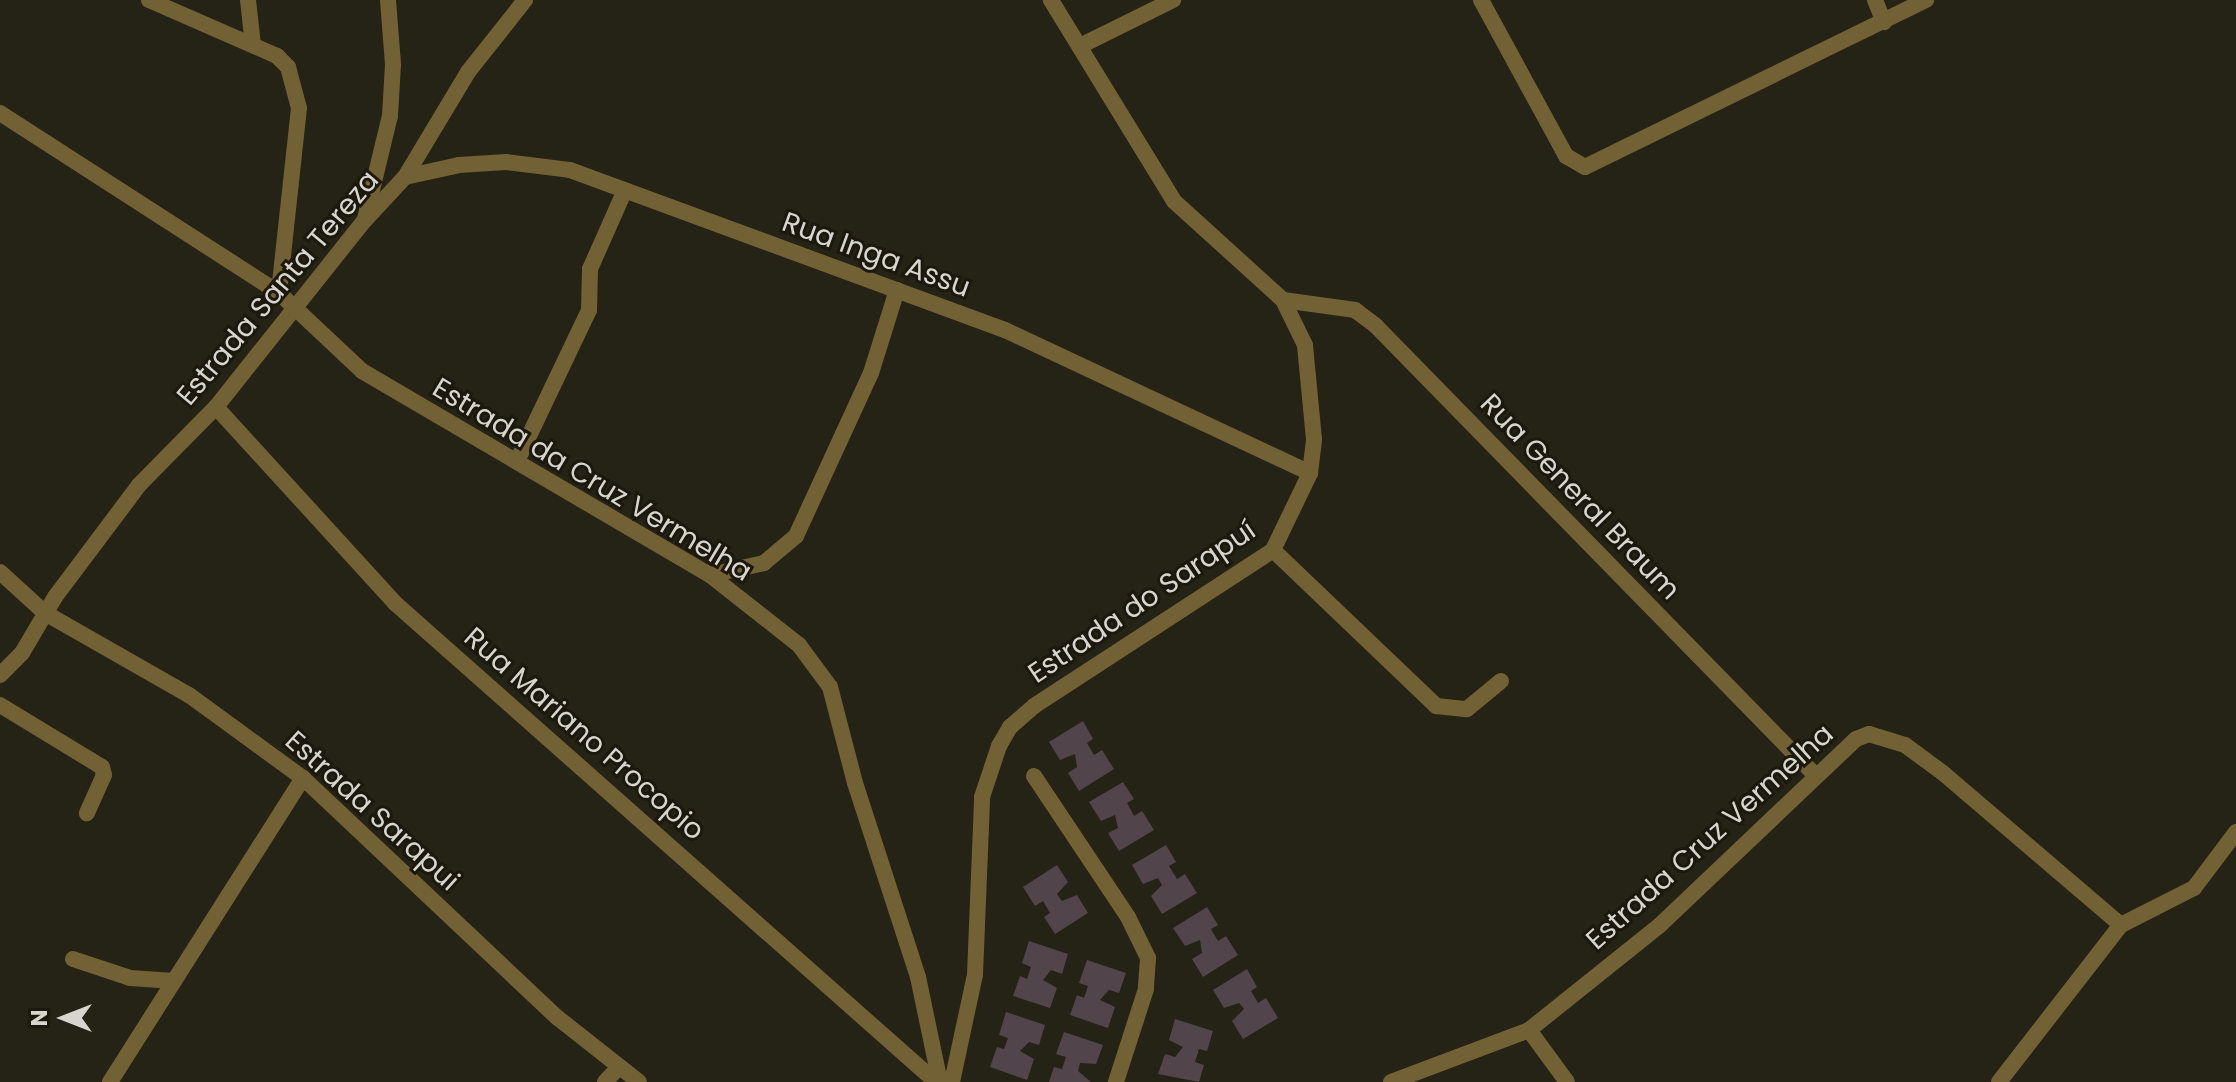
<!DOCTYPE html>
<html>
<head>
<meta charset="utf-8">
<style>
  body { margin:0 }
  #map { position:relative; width:2236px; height:1082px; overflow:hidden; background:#252216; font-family:Poppins,sans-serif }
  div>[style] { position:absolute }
  .building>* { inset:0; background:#52444b }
  .minor>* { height:16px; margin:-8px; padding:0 8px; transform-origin:8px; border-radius:8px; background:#736136 }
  span { translate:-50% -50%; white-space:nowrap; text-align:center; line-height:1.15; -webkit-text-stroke:6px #1c180d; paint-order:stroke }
  .street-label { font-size:28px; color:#d7d5cd }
  .north { position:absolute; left:24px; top:978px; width:80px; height:80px; -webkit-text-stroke:6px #1c180d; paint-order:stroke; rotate:270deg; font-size:22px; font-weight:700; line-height:32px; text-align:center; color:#d7d5cd }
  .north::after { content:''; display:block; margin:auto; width:28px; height:36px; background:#d7d5cd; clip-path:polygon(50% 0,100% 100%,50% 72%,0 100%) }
</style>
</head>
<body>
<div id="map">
  <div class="building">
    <div style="clip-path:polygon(1083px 721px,1093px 739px,1087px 743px,1094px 755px,1102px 750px,1114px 769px,1079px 791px,1068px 773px,1077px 767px,1075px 754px,1060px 760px,1049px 742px)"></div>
    <div style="clip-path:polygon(1123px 782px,1134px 799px,1127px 803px,1134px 816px,1142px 811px,1154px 830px,1119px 851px,1108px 833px,1118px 828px,1115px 815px,1101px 821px,1089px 802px)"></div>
    <div style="clip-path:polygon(1166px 845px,1176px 862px,1169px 866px,1177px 879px,1185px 874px,1197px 893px,1162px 914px,1151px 896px,1162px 885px,1158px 878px,1143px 884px,1132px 865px)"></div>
    <div style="clip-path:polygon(1057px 865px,1068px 882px,1057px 894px,1062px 901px,1077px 895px,1088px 913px,1055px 934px,1044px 917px,1050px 913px,1043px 901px,1035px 906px,1023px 887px)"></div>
    <div style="clip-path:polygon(1207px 907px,1218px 925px,1211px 929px,1218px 941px,1226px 936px,1238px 955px,1203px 977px,1192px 959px,1202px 953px,1200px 940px,1185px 946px,1173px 928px)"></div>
    <div style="clip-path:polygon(1029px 941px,1068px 954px,1062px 974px,1051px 970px,1043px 980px,1057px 988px,1050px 1008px,1013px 996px,1020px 976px,1027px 979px,1031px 967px,1022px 963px)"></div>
    <div style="clip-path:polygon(1087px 960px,1126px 973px,1119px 993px,1109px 990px,1100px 1000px,1115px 1007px,1108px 1028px,1070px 1015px,1077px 995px,1084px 998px,1088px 986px,1079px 983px)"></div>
    <div style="clip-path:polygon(1247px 969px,1257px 987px,1251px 991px,1258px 1003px,1266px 998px,1278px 1018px,1243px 1039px,1232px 1021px,1244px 1009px,1239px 1003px,1224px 1008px,1213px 990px)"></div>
    <div style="clip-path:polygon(1006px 1012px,1045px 1025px,1039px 1045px,1029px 1042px,1020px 1051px,1034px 1059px,1027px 1080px,990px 1067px,997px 1047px,1004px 1049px,1008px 1038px,999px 1035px)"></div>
    <div style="clip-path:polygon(1175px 1019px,1213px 1031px,1207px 1051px,1199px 1049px,1195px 1062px,1204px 1065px,1199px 1082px,1158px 1074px,1165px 1054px,1175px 1057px,1183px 1047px,1169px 1040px)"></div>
    <div style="clip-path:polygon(1064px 1032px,1103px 1045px,1096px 1064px,1080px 1063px,1078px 1071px,1091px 1082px,1049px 1082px,1054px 1067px,1062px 1069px,1066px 1057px,1056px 1054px)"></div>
  </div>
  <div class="minor">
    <div style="left:149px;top:0;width:140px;rotate:23.6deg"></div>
    <div style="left:277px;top:56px;width:16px;rotate:45deg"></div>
    <div style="left:288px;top:67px;width:42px;rotate:75deg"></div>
    <div style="left:299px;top:108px;width:186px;rotate:96.2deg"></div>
    <div style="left:248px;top:0;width:45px;rotate:83.7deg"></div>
    <div style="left:1481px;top:0;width:178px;rotate:61.4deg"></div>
    <div style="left:1566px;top:156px;width:22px;rotate:30deg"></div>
    <div style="left:1585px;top:167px;width:380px;rotate:-26.1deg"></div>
    <div style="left:1875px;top:0;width:24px;rotate:68deg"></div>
    <div style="left:1080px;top:46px;width:104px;rotate:-26.3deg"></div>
    <div style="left:0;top:113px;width:332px;rotate:32.8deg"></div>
    <div style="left:279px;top:293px;width:114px;rotate:43.2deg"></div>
    <div style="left:362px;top:371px;width:403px;rotate:30.4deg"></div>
    <div style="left:710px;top:575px;width:113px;rotate:38.2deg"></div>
    <div style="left:799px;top:645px;width:52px;rotate:53.6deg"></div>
    <div style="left:830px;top:687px;width:99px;rotate:75.4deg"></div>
    <div style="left:855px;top:783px;width:204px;rotate:72deg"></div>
    <div style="left:918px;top:977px;width:107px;rotate:78.2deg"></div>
    <div style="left:405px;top:177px;width:55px;rotate:-12.5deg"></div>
    <div style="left:459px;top:165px;width:47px;rotate:-3.7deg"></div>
    <div style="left:506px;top:162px;width:64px;rotate:7.1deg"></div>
    <div style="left:570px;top:170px;width:463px;rotate:20.2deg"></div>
    <div style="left:1005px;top:330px;width:337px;rotate:25.1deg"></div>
    <div style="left:365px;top:219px;width:106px;rotate:-76.4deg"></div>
    <div style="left:390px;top:116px;width:52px;rotate:-86.7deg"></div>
    <div style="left:393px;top:64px;width:64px;rotate:-94.5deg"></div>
    <div style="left:1283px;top:300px;width:73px;rotate:7.9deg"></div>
    <div style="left:1355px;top:310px;width:26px;rotate:37deg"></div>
    <div style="left:1376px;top:326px;width:629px;rotate:45.64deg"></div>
    <div style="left:216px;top:407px;width:267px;rotate:47.6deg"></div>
    <div style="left:396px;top:604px;width:721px;rotate:41.51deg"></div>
    <div style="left:518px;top:459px;width:165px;rotate:-64.5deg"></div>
    <div style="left:589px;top:310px;width:41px;rotate:-88.6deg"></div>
    <div style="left:590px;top:269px;width:86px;rotate:-66.1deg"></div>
    <div style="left:1273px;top:550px;width:226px;rotate:43.7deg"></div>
    <div style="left:1436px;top:706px;width:31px;rotate:6deg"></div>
    <div style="left:1467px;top:709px;width:44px;rotate:-39.5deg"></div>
    <div style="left:0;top:572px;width:61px;rotate:42.3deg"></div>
    <div style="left:45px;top:613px;width:166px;rotate:29.7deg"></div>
    <div style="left:189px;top:695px;width:141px;rotate:36.1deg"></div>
    <div style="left:303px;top:778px;width:350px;rotate:43.3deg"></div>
    <div style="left:558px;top:1018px;width:103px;rotate:38.3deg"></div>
    <div style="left:710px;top:575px;width:55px;rotate:-12.5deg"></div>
    <div style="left:764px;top:563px;width:42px;rotate:-40.2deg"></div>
    <div style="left:796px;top:536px;width:179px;rotate:-65.3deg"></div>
    <div style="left:871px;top:373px;width:87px;rotate:-72.6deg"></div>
    <div style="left:0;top:675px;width:31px;rotate:-45deg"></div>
    <div style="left:22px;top:653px;width:65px;rotate:-59.5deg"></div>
    <div style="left:55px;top:597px;width:140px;rotate:-53.1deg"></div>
    <div style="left:139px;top:485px;width:110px;rotate:-45.4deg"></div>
    <div style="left:216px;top:407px;width:239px;rotate:-51.5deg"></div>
    <div style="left:365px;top:220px;width:59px;rotate:-47.1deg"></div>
    <div style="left:405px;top:177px;width:122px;rotate:-59deg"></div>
    <div style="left:468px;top:72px;width:92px;rotate:-51.6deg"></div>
    <div style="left:0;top:705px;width:119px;rotate:31.3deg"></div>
    <div style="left:102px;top:767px;width:8px;rotate:76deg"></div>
    <div style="left:104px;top:775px;width:42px;rotate:114.1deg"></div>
    <div style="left:1034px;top:776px;width:169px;rotate:56.3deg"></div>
    <div style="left:1128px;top:917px;width:46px;rotate:64deg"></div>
    <div style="left:1148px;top:958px;width:31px;rotate:94deg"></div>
    <div style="left:1146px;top:989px;width:98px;rotate:107.9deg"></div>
    <div style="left:73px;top:959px;width:60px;rotate:18.4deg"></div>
    <div style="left:130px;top:978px;width:44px;rotate:3.9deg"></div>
    <div style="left:1529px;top:1030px;width:64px;rotate:53.8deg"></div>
    <div style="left:110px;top:1082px;width:360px;rotate:-57.6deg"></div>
    <div style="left:605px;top:1082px;width:21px;rotate:-47deg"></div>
    <div style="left:952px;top:1082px;width:109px;rotate:-77.9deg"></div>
    <div style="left:975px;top:975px;width:178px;rotate:-87.7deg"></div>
    <div style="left:982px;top:797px;width:54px;rotate:-71.6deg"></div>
    <div style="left:999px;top:746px;width:22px;rotate:-60deg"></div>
    <div style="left:1010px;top:727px;width:32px;rotate:-41deg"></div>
    <div style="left:1034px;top:706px;width:285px;rotate:-33.1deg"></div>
    <div style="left:1273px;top:550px;width:85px;rotate:-64.3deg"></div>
    <div style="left:1310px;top:473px;width:34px;rotate:-83deg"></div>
    <div style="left:1314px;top:439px;width:94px;rotate:-95.5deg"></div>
    <div style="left:1305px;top:345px;width:50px;rotate:-116.1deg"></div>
    <div style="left:1283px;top:300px;width:147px;rotate:-137.8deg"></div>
    <div style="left:1174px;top:201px;width:236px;rotate:-121.5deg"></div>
    <div style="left:1391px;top:1082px;width:147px;rotate:-20.6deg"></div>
    <div style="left:1529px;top:1030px;width:168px;rotate:-38.7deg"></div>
    <div style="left:1660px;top:925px;width:270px;rotate:-43.5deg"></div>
    <div style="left:1856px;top:739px;width:14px;rotate:-21deg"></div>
    <div style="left:1869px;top:734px;width:38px;rotate:17deg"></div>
    <div style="left:1905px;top:745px;width:47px;rotate:36.4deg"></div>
    <div style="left:1943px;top:773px;width:234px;rotate:40.5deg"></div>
    <div style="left:1999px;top:1082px;width:199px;rotate:-52.2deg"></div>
    <div style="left:2121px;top:925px;width:82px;rotate:-26.9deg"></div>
    <div style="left:2194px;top:888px;width:70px;rotate:-53.1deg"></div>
  </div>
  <div class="street-label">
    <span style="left:876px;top:255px;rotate:20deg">Rua Inga Assu</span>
    <span style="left:278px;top:288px;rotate:-50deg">Estrada Santa Tereza</span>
    <span style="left:592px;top:480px;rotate:31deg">Estrada da Cruz Vermelha</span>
    <span style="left:1580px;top:497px;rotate:46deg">Rua General Braum</span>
    <span style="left:1142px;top:602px;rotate:-34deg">Estrada do Sarapuí</span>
    <span style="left:584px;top:734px;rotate:41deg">Rua Mariano Procopio</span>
    <span style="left:372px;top:811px;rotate:42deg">Estrada Sarapui</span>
    <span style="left:1710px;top:837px;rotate:-42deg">Estrada Cruz Vermelha</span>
  </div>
  <div class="north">N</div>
</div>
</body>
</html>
